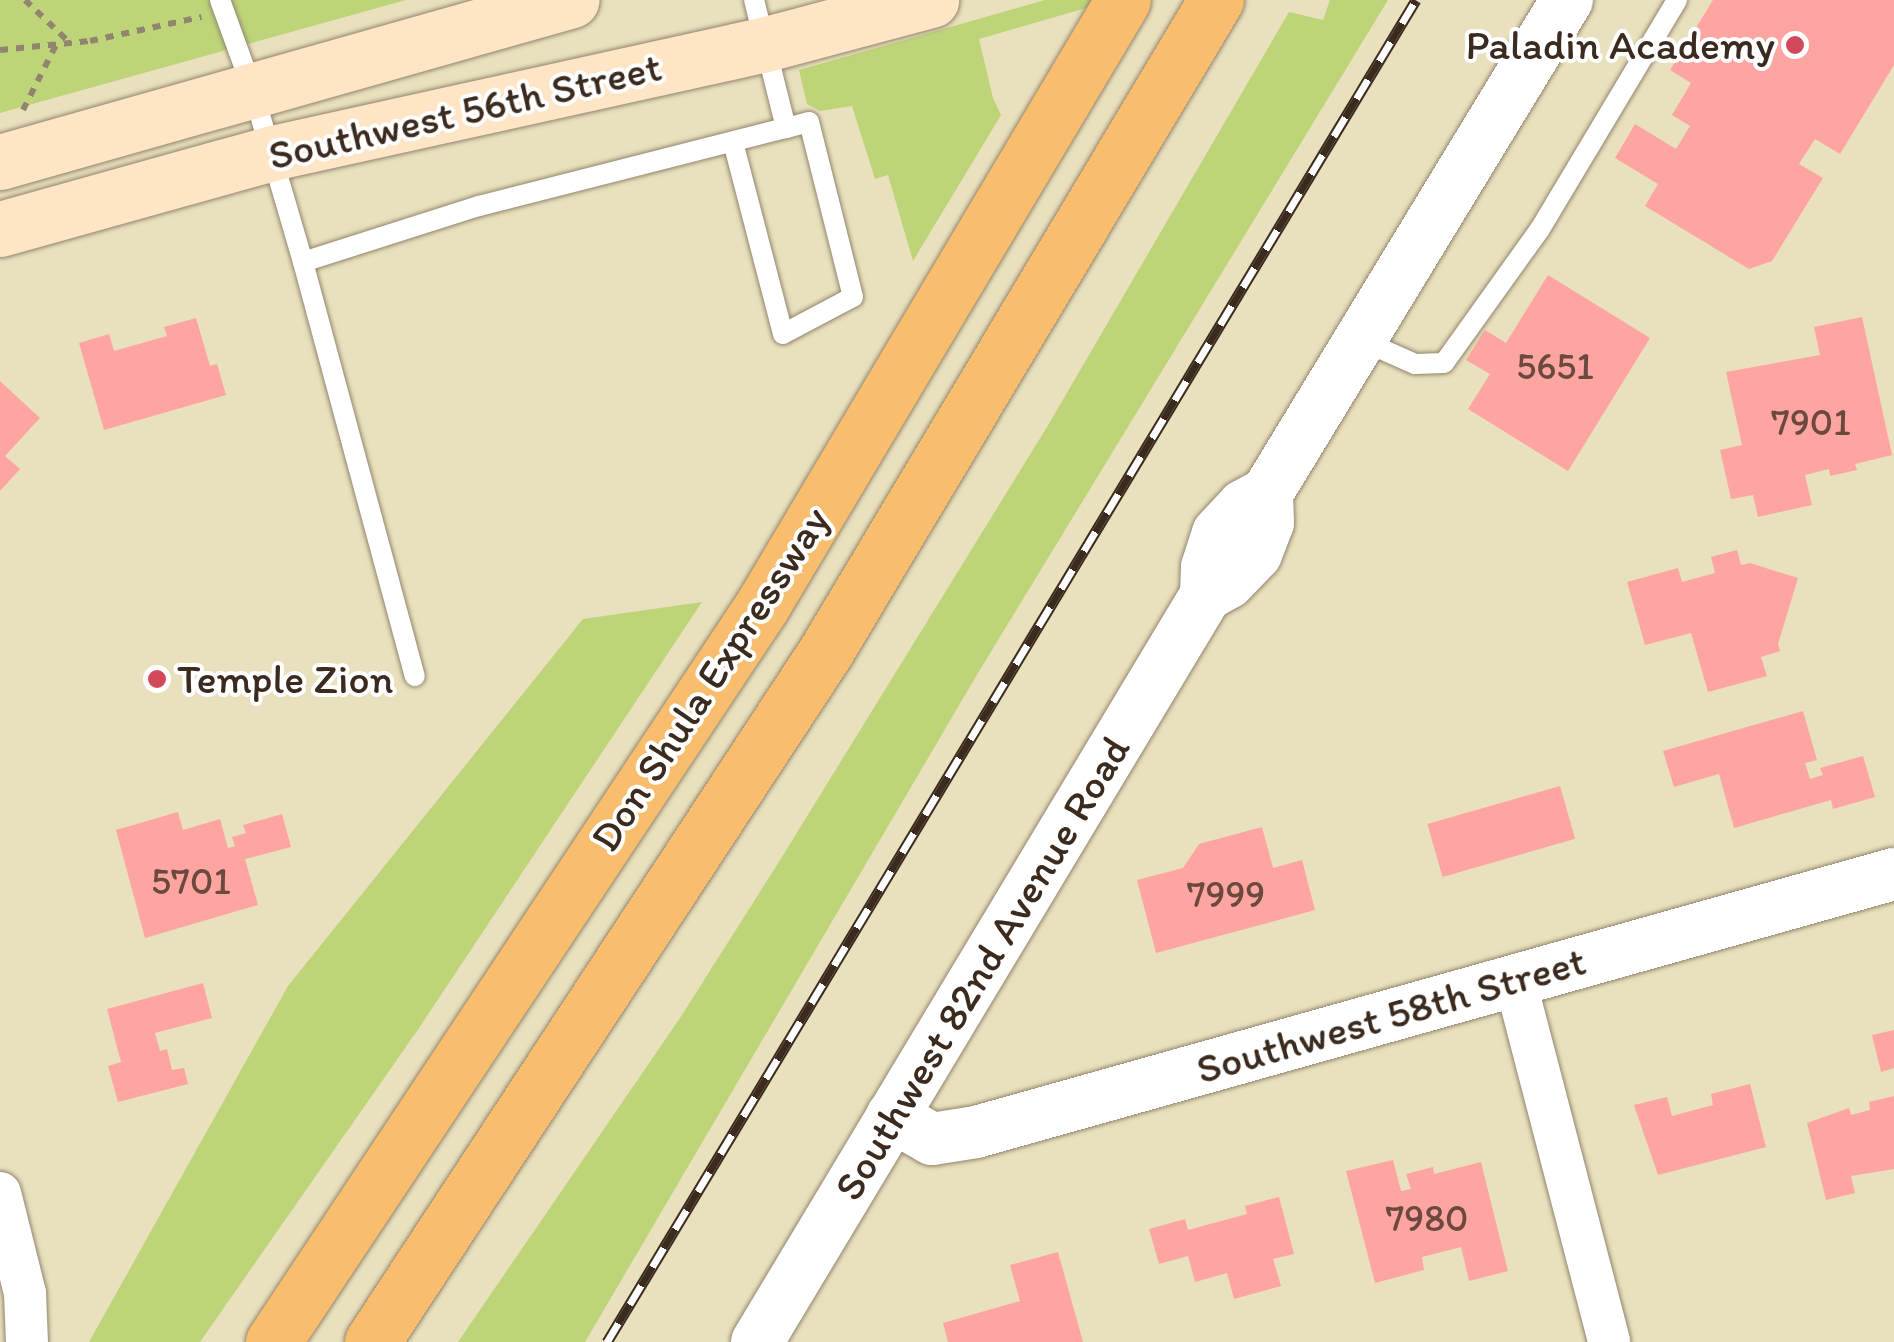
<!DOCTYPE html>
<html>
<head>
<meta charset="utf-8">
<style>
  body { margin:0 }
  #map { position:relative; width:1894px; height:1342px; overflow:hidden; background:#e9e0bd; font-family:Itim,sans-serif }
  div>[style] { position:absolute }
  .green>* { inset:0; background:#bdd478 }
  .building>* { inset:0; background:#fea5a2; transform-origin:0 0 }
  .path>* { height:6px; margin-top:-3px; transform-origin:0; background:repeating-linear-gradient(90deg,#92856e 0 8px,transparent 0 16px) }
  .roads { filter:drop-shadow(0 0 2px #92856e) drop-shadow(0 0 2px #92856e) }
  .service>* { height:20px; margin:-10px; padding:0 10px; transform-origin:10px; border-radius:10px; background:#fff }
  .minor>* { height:42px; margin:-21px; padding:0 21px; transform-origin:21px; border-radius:21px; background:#fff }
  .tertiary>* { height:52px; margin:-26px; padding:0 26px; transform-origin:26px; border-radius:26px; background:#fff }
  .secondary>* { height:55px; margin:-27.5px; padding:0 27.5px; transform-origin:27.5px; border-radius:27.5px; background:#fde5c5 }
  .motorway>* { height:55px; margin:-27.5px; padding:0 27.5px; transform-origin:27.5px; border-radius:27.5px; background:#f9be6d }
  .rail>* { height:11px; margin-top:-5.5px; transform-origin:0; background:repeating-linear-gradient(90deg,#fff 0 22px,#3b2a1e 0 44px); box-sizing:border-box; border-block:2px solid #3b2a1e }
  .dots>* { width:28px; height:28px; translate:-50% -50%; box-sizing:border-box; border:5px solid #fff; border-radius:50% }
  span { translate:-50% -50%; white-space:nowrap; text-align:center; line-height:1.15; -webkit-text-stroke:8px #fff; paint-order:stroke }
  .number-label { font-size:38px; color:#6c493f }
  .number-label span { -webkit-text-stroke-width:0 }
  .poi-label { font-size:42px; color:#3b2a1e }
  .right { translate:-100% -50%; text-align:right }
  .left { translate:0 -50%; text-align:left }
  .street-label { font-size:42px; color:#3b2a1e }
</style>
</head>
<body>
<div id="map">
  <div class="green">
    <div style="clip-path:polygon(0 0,406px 0,0 113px)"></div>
    <div style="clip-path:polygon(1045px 0,1114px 0,979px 39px,993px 98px,1001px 115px,913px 261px,888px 175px,875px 179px,852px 106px,820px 111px,807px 104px,799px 70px)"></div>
    <div style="clip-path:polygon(1330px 0,1388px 0,978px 673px,585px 1342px,458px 1342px,680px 1018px,777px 865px,1047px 427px,1289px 12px,1323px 20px)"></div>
    <div style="clip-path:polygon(702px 602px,417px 1031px,200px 1342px,89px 1342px,288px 986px,583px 619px)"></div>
  </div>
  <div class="building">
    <div style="clip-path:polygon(1713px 0,1894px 0,1894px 65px,1840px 154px,1815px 139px,1799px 164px,1823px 178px,1772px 261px,1749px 269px,1645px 206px,1658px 184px,1615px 158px,1635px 124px,1676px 149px,1690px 126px,1672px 115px,1691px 83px,1670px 70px)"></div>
    <div style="clip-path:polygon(1548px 275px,1650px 338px,1568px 471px,1468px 409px,1490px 374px,1466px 360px,1485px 330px,1506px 343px)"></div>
    <div style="clip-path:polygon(1862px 317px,1892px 455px,1855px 464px,1857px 470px,1830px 476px,1829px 469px,1805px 475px,1812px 505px,1758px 517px,1753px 495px,1731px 499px,1720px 450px,1742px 445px,1726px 372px,1820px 355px,1814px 327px)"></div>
    <div style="clip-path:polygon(196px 318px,210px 366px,217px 364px,226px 395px,104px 430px,79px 343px,109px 334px,114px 351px,167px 336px,164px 327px)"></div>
    <div style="clip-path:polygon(0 381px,40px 418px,5px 456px,20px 469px,0 491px)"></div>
    <div style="clip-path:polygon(1737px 550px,1741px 565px,1750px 563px,1798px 578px,1778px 644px,1780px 651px,1761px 657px,1767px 676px,1708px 692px,1691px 633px,1645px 645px,1627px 582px,1678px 568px,1682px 582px,1715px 573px,1711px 557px)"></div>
    <div style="clip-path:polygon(1803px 711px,1817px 760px,1805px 763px,1810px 779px,1823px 775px,1820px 768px,1863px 756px,1875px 797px,1833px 809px,1831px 800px,1734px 828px,1719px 774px,1674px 787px,1663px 751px)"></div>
    <div style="left:1560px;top:786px;width:55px;height:138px;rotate:74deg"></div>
    <div style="clip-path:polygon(178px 812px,183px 830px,220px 819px,228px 848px,235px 846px,232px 837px,246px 833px,243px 825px,282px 814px,291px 847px,245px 859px,258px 905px,145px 938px,116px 830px)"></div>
    <div style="clip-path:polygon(1262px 827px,1273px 868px,1302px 860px,1315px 910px,1156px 953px,1137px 880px,1183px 868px,1199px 844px)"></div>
    <div style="clip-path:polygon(203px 983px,212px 1018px,155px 1033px,160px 1051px,167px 1049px,172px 1070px,184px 1068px,188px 1084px,118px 1102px,108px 1066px,121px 1062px,107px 1009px)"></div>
    <div style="clip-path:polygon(1894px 1030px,1894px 1068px,1881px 1072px,1872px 1035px)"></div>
    <div style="clip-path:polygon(1750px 1084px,1766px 1147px,1658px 1175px,1634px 1105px,1667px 1097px,1672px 1116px,1713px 1105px,1711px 1094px)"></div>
    <div style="clip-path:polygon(1894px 1096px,1894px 1169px,1851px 1176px,1855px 1193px,1826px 1200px,1807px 1123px,1849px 1108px,1851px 1115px,1870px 1110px,1869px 1102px)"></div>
    <div style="clip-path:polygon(1393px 1160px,1401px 1191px,1411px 1189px,1406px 1174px,1433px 1167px,1434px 1174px,1481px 1162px,1508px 1271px,1469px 1281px,1461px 1247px,1422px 1257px,1424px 1270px,1375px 1283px,1346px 1171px)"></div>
    <div style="clip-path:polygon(1279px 1197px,1294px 1254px,1273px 1259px,1281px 1286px,1234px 1299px,1227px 1273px,1195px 1282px,1188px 1256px,1159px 1264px,1149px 1229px,1185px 1219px,1188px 1230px,1247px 1214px,1245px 1206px)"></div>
    <div style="clip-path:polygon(1058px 1252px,1083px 1342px,948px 1342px,943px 1323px,1020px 1301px,1010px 1265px)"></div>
  </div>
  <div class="path">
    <div style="left:25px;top:0;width:61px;rotate:43.7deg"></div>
    <div style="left:0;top:50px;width:90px;rotate:-5.7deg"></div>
    <div style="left:90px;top:41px;width:114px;rotate:-12.2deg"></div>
    <div style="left:23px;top:110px;width:73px;rotate:-63.1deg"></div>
  </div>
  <div class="roads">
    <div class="service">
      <div style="left:220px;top:0;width:97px;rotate:70.1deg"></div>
      <div style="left:253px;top:91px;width:178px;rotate:73.7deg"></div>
      <div style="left:303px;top:262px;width:429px;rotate:74.9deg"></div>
      <div style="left:733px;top:142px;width:198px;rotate:75.4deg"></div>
      <div style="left:783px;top:334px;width:79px;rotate:-27.9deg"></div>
      <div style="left:853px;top:297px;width:180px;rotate:-104.1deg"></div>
      <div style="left:809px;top:122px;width:24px;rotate:165deg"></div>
      <div style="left:303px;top:262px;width:185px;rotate:-17.7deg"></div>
      <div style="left:479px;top:206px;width:317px;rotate:-14.3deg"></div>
      <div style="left:786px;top:128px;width:132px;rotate:-104deg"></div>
      <div style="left:1361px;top:340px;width:59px;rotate:24deg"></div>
      <div style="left:1415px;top:364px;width:29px;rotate:-2deg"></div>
      <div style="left:1444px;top:363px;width:165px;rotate:-54.4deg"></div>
      <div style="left:1540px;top:229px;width:267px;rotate:-59.1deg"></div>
    </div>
    <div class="minor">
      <div style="left:1515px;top:980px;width:374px;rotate:75.4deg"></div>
      <div style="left:0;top:1193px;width:103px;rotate:76deg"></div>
      <div style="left:25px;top:1293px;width:49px;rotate:87.7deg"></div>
    </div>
    <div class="tertiary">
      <div style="left:1206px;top:595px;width:25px;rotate:-29deg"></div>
      <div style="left:1228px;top:583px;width:40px;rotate:-46deg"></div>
      <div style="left:1256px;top:554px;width:33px;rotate:-69deg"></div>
      <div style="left:1268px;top:523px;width:30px;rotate:-92deg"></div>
      <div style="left:892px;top:1116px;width:46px;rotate:29.9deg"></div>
      <div style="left:932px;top:1139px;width:45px;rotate:-9deg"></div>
      <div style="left:976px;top:1132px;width:954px;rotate:-15.7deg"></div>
      <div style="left:757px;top:1342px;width:872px;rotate:-58.99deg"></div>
      <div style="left:1206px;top:595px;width:28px;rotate:-88deg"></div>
      <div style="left:1207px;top:567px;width:36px;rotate:-72deg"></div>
      <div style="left:1218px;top:533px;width:37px;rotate:-47deg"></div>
      <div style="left:1243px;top:506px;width:27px;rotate:-28deg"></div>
      <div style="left:1267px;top:493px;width:577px;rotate:-58.68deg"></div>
    </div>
    <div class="secondary">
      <div style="left:0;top:162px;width:594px;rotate:-15.81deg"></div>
      <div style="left:0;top:229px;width:282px;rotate:-15.6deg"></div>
      <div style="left:272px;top:153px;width:506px;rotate:-12.44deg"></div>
      <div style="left:766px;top:44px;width:171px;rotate:-14.9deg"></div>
    </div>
    <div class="motorway">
      <div style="left:273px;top:1342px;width:884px;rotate:-56.4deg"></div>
      <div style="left:762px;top:606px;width:705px;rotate:-59.22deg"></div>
      <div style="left:372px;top:1342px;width:827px;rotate:-56.69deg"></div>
      <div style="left:826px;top:651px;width:759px;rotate:-59.08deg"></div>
    </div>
  </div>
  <div class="rail">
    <div style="left:607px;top:1342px;width:1567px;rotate:-58.92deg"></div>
  </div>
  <div class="dots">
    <div style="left:1795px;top:45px;background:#d1495b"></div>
    <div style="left:157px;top:679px;background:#d1495b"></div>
  </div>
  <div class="number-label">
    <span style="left:1555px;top:367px">5651</span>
    <span style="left:1811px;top:423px">7901</span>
    <span style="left:191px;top:882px">5701</span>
    <span style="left:1226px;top:895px">7999</span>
    <span style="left:1427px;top:1219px">7980</span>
  </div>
  <div class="poi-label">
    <span class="right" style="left:1775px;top:45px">Paladin Academy</span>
    <span class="left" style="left:177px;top:679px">Temple Zion</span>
  </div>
  <div class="street-label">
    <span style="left:465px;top:111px;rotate:-13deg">Southwest 56th Street</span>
    <span style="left:710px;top:679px;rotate:-57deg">Don Shula Expressway</span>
    <span style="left:982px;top:968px;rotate:-59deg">Southwest 82nd Avenue Road</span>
    <span style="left:1391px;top:1015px;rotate:-16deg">Southwest 58th Street</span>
  </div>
</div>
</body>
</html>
